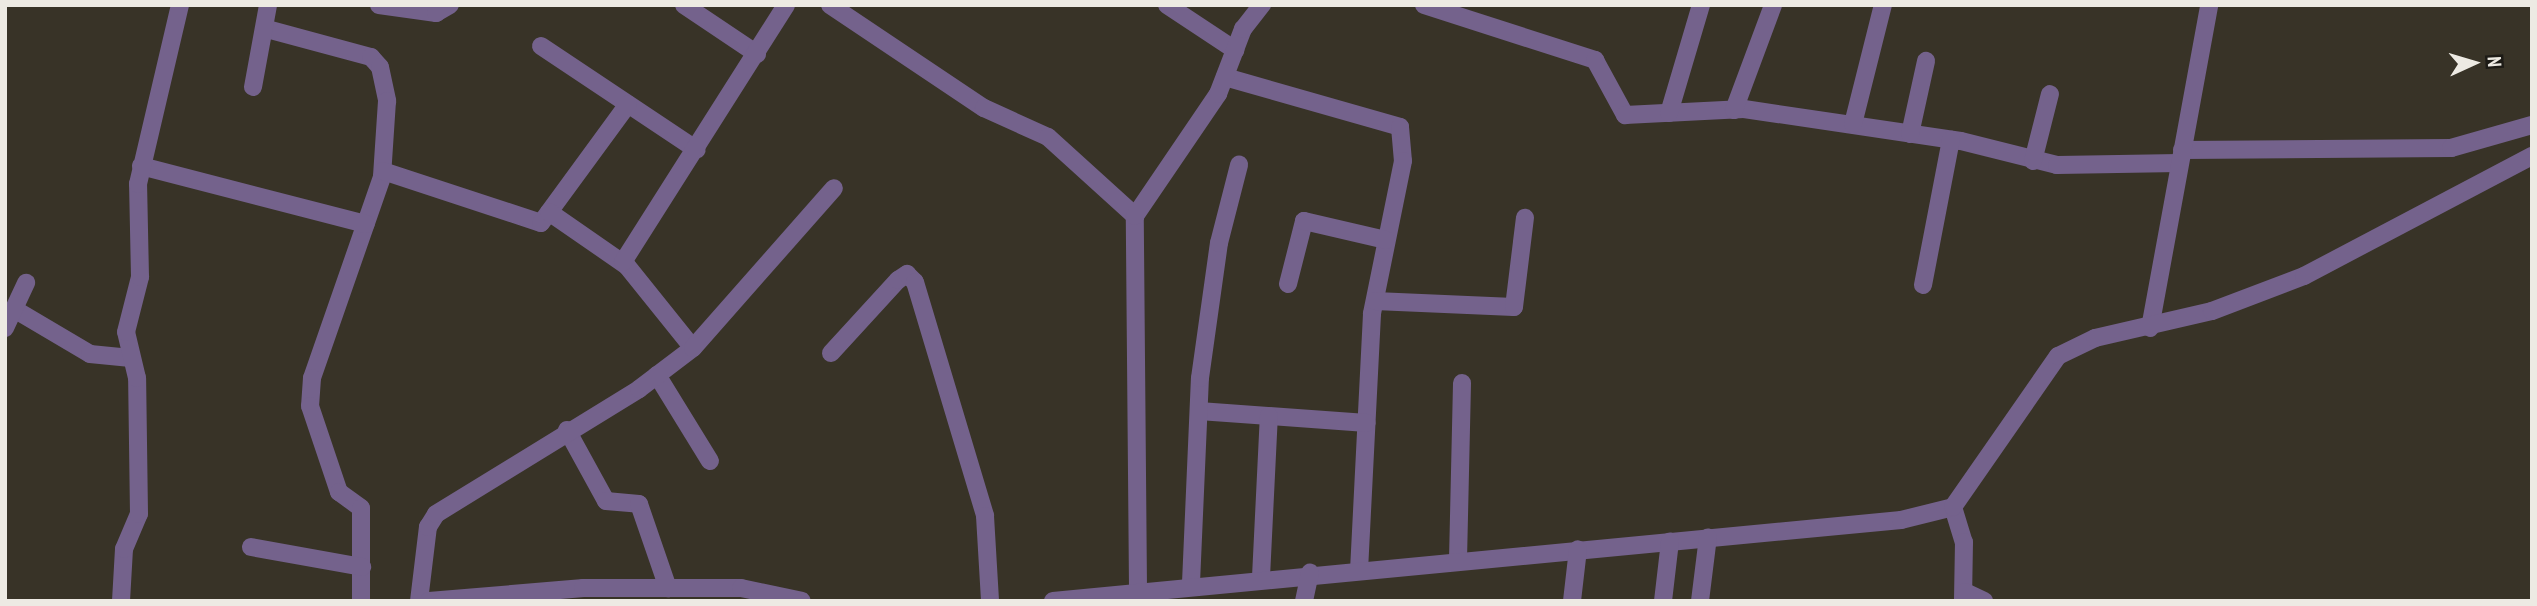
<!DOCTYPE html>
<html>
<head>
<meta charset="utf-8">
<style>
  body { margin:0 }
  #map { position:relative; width:2537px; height:606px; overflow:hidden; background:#383327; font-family:"PT Sans Narrow",sans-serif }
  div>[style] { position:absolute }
  .minor>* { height:18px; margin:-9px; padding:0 9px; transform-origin:9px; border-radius:9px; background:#74628c }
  span { translate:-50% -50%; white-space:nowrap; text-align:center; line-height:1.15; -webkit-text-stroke:5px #1d1b16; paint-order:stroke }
  .frame { position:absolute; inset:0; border:7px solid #edeae3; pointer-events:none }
  .north { position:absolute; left:2439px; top:28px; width:70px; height:70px; -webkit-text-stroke:5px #1d1b16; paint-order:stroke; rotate:86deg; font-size:19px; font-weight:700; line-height:28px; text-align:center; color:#edeae3 }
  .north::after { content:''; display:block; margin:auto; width:24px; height:32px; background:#edeae3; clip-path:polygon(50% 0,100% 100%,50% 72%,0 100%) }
</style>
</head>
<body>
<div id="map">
  <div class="minor">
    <div style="left:379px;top:5px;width:58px;rotate:8deg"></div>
    <div style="left:436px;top:13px;width:16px;rotate:-30deg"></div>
    <div style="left:684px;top:5px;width:88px;rotate:33.9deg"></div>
    <div style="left:830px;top:5px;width:185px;rotate:33.8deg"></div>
    <div style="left:984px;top:108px;width:70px;rotate:24.4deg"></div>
    <div style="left:1048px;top:137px;width:118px;rotate:42.2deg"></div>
    <div style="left:1167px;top:5px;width:82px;rotate:33.5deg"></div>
    <div style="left:1424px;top:5px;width:180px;rotate:17.8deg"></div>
    <div style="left:1595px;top:60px;width:63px;rotate:61.4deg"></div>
    <div style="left:1625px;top:115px;width:119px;rotate:-2.9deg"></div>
    <div style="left:1744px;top:109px;width:219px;rotate:8.4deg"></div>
    <div style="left:1961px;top:141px;width:99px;rotate:14deg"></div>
    <div style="left:2057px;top:165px;width:122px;rotate:-0.9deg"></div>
    <div style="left:267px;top:29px;width:108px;rotate:15.1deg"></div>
    <div style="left:371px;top:57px;width:13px;rotate:48deg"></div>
    <div style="left:380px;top:67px;width:35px;rotate:78deg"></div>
    <div style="left:387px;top:101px;width:76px;rotate:93.8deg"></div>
    <div style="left:382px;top:177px;width:213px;rotate:109.2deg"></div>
    <div style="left:312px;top:378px;width:28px;rotate:94deg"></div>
    <div style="left:310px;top:406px;width:91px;rotate:71.4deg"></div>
    <div style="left:339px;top:492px;width:27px;rotate:36deg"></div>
    <div style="left:361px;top:508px;width:93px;rotate:90deg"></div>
    <div style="left:541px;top:46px;width:187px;rotate:33.7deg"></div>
    <div style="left:1225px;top:77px;width:182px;rotate:15.9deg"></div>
    <div style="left:1400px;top:127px;width:34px;rotate:85deg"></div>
    <div style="left:1403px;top:161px;width:156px;rotate:101.5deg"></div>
    <div style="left:1372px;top:314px;width:254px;rotate:92.9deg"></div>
    <div style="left:253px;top:87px;width:83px;rotate:-79.6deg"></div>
    <div style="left:1734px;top:110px;width:112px;rotate:-69.6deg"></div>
    <div style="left:1669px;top:113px;width:113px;rotate:-73.5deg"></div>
    <div style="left:1853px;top:124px;width:123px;rotate:-75.9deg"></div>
    <div style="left:1910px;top:134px;width:75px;rotate:-77.6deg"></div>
    <div style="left:2182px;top:150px;width:269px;rotate:-0.4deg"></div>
    <div style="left:2451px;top:148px;width:84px;rotate:-15.9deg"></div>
    <div style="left:2033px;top:161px;width:69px;rotate:-75.8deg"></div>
    <div style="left:141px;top:166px;width:232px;rotate:14.5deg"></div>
    <div style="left:383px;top:171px;width:166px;rotate:18.2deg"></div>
    <div style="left:541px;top:223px;width:147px;rotate:-53.8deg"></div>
    <div style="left:549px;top:212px;width:95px;rotate:34.7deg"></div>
    <div style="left:627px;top:266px;width:105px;rotate:51.2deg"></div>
    <div style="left:623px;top:262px;width:304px;rotate:-57.6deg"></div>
    <div style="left:1288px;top:284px;width:65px;rotate:-75.7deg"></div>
    <div style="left:1304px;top:221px;width:84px;rotate:13deg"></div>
    <div style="left:1923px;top:285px;width:148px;rotate:-79.1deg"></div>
    <div style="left:1375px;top:301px;width:139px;rotate:2.5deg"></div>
    <div style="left:1514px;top:307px;width:90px;rotate:-83deg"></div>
    <div style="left:14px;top:309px;width:88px;rotate:30.6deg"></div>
    <div style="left:90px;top:354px;width:41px;rotate:5.6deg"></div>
    <div style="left:5px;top:328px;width:50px;rotate:-65deg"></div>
    <div style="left:2150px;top:328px;width:328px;rotate:-79.6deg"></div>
    <div style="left:831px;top:353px;width:99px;rotate:-47.5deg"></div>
    <div style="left:898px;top:280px;width:11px;rotate:-34deg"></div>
    <div style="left:907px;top:274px;width:11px;rotate:45deg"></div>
    <div style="left:915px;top:282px;width:244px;rotate:73.3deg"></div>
    <div style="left:985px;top:516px;width:85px;rotate:86.6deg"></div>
    <div style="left:657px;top:375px;width:101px;rotate:58.4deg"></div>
    <div style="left:1199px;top:411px;width:168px;rotate:4.1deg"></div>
    <div style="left:567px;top:430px;width:81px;rotate:61.2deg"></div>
    <div style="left:606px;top:501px;width:33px;rotate:5deg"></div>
    <div style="left:639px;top:504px;width:89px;rotate:71deg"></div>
    <div style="left:1953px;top:507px;width:37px;rotate:73deg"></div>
    <div style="left:1964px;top:542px;width:59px;rotate:91deg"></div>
    <div style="left:251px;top:547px;width:113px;rotate:10.2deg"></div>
    <div style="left:1458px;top:560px;width:177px;rotate:-88.7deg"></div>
    <div style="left:1261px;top:577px;width:161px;rotate:-87.2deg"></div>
    <div style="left:1191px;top:583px;width:205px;rotate:-87.5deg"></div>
    <div style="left:1200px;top:378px;width:136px;rotate:-82deg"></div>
    <div style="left:1219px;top:243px;width:81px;rotate:-75.6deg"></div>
    <div style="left:1138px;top:588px;width:372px;rotate:-90.5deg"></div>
    <div style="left:1135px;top:216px;width:148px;rotate:-55.8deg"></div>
    <div style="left:1218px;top:94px;width:70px;rotate:-69deg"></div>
    <div style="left:1243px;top:29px;width:31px;rotate:-52deg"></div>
    <div style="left:1965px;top:592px;width:21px;rotate:25deg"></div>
    <div style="left:121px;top:601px;width:52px;rotate:-86.7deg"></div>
    <div style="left:124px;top:549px;width:38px;rotate:-67deg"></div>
    <div style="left:139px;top:514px;width:136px;rotate:-90.8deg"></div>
    <div style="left:137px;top:378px;width:47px;rotate:-103.4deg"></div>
    <div style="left:126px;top:332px;width:57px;rotate:-75.7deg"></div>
    <div style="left:140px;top:277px;width:93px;rotate:-91.2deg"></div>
    <div style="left:138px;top:184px;width:184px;rotate:-76.8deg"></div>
    <div style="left:419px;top:601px;width:75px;rotate:-83.1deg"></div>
    <div style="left:428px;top:527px;width:15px;rotate:-58deg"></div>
    <div style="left:436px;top:514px;width:238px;rotate:-31.6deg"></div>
    <div style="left:639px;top:389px;width:68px;rotate:-37.2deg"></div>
    <div style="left:693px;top:348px;width:213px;rotate:-48.6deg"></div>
    <div style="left:429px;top:601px;width:155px;rotate:-4.8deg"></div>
    <div style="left:583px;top:588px;width:158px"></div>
    <div style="left:741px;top:588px;width:62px;rotate:12deg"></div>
    <div style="left:1053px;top:601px;width:852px;rotate:-5.46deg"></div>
    <div style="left:1901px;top:520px;width:54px;rotate:-14deg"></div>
    <div style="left:1953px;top:507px;width:184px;rotate:-55.2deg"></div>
    <div style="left:2058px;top:356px;width:41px;rotate:-25.9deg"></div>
    <div style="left:2095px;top:338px;width:120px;rotate:-13deg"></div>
    <div style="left:2212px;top:311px;width:98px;rotate:-20.8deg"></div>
    <div style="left:2304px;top:276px;width:258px;rotate:-27.8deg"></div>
    <div style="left:1304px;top:601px;width:29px;rotate:-78deg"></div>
    <div style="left:1572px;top:601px;width:52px;rotate:-83.4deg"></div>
    <div style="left:1663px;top:601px;width:60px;rotate:-83.3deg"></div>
    <div style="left:1700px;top:601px;width:64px;rotate:-82.9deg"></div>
  </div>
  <div class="frame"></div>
  <div class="north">N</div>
</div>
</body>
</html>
